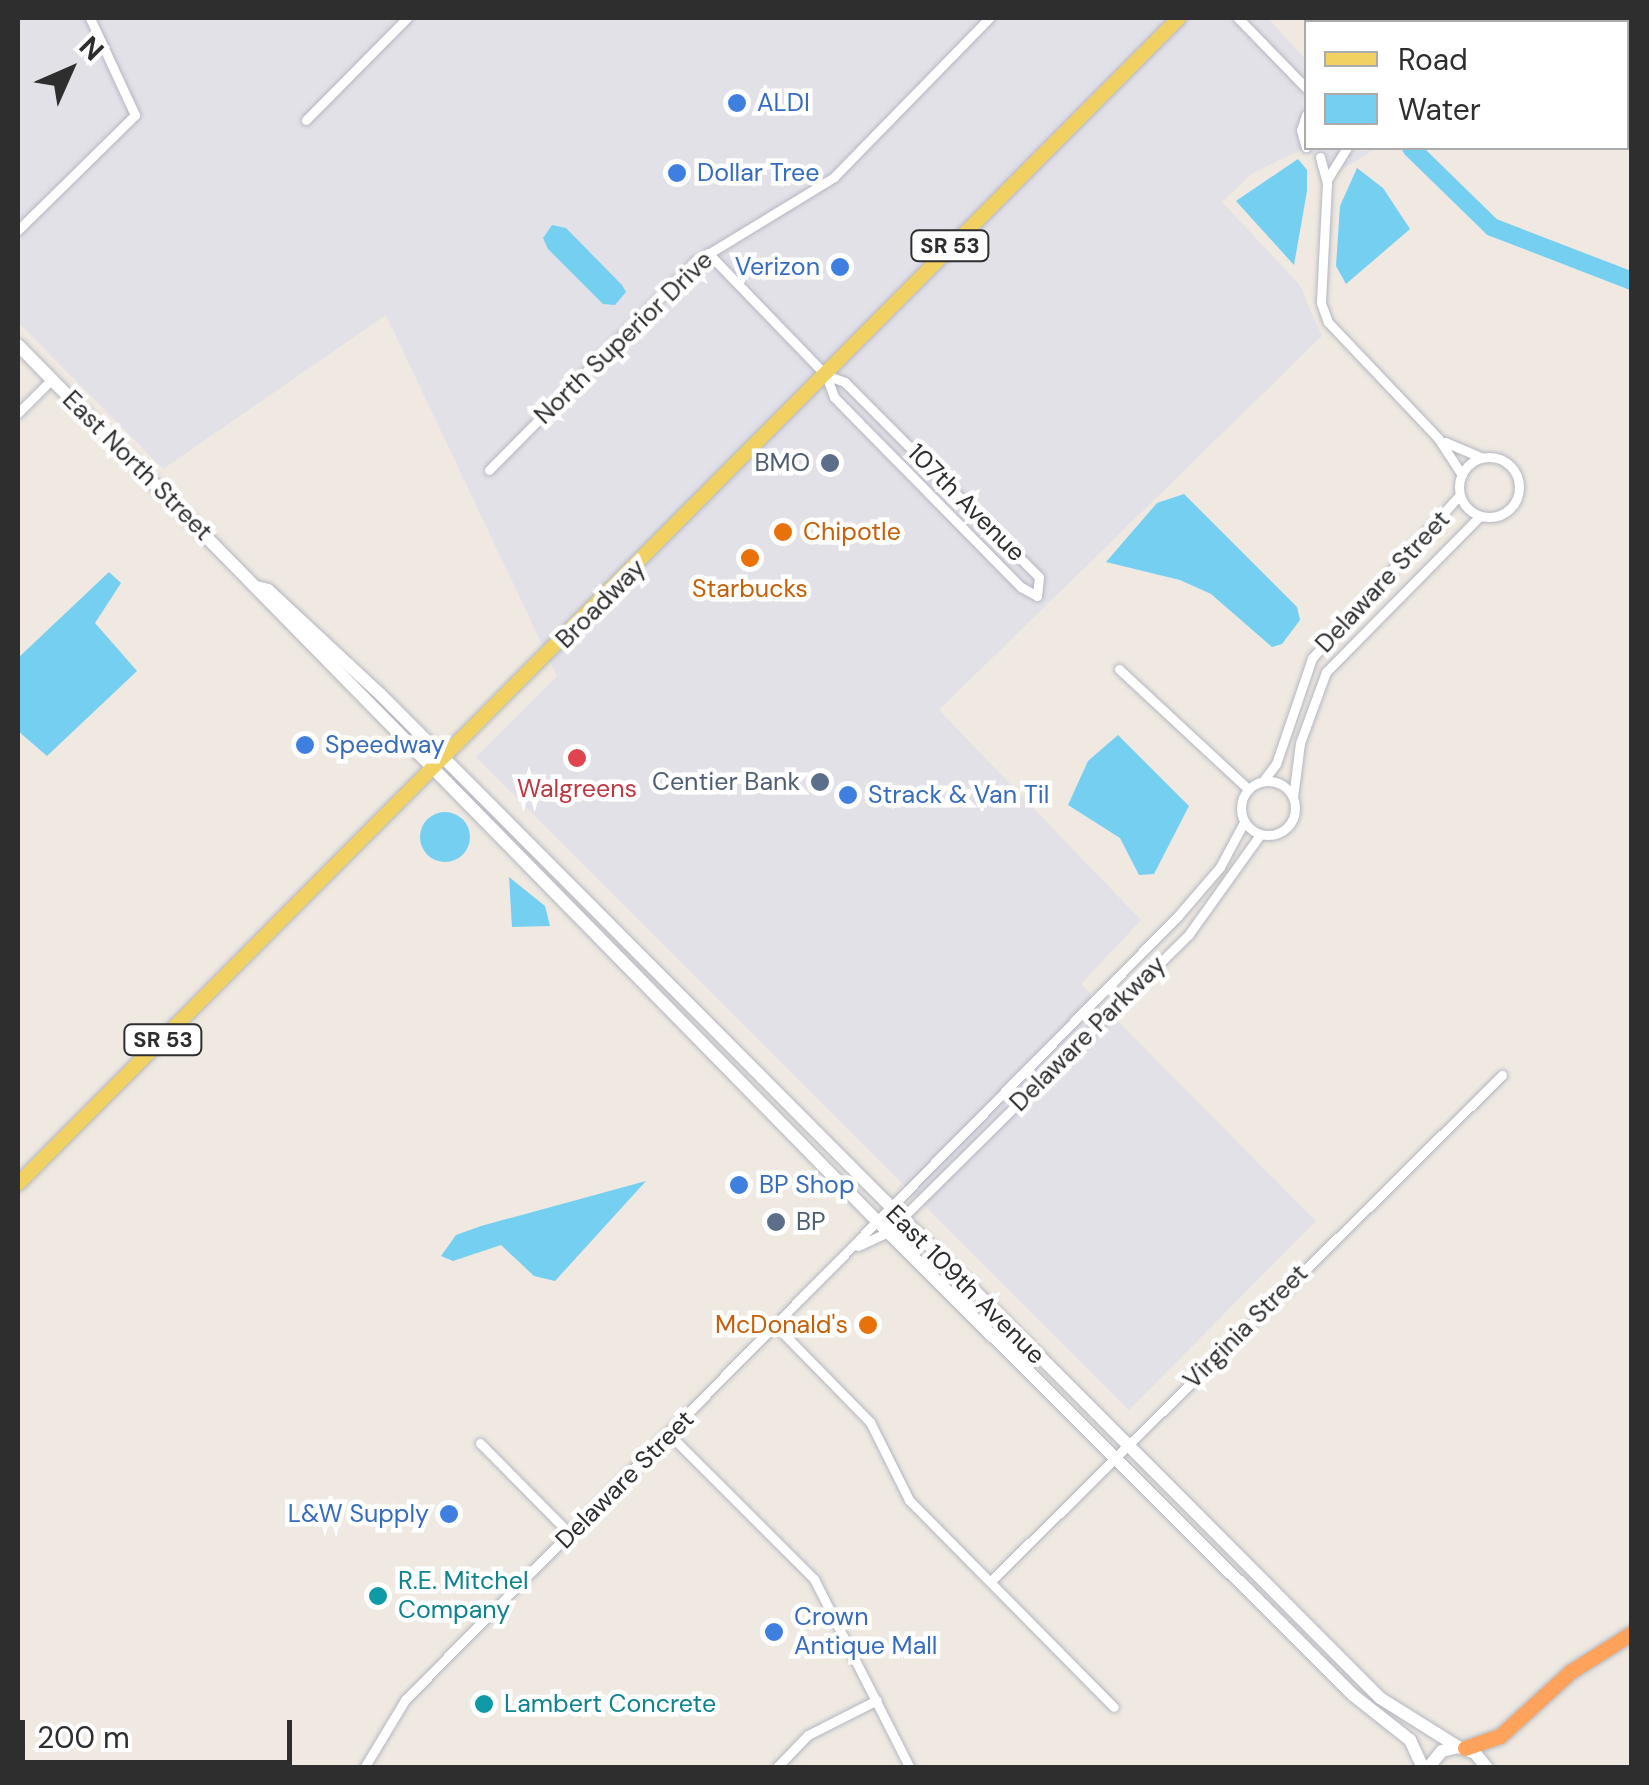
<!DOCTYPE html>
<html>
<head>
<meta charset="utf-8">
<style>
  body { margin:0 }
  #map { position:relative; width:1649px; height:1785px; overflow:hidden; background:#efe9e1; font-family:"DM Sans",sans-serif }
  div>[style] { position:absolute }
  .industrial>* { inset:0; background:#e3e1e8 }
  .water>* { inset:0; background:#75cff0 }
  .round { border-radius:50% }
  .river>* { height:18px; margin:-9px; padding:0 9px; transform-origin:9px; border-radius:9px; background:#75cff0 }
  .roads { filter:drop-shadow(0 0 2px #b4b7c1) drop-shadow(0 0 2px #b4b7c1) }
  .street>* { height:9px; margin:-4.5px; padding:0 4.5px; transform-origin:4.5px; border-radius:4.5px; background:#fff }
  .street>.ring { margin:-4.5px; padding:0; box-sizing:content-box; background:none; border:9px solid #fff; border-radius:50% }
  .secondary>* { height:12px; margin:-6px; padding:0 6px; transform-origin:6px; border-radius:6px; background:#fff }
  .primary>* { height:14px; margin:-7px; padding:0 7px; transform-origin:7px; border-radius:7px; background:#f2d163 }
  .highway>* { height:15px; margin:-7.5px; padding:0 7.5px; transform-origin:7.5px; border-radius:7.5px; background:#ffa35c }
  .dots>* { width:28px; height:28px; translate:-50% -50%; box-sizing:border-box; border:5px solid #fff; border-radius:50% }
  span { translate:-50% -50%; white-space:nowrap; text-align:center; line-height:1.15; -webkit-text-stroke:9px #fff; paint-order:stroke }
  .shield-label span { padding:2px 8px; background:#fff; border:2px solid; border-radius:8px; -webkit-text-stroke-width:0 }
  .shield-label { font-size:22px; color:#2e2e2e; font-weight:700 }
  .shop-label { font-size:25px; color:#366cbe }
  .left { translate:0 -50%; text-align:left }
  .right { translate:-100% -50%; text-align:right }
  .street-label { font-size:25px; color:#2e2e2e }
  .service-label { font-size:25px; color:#4e5e75 }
  .food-label { font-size:25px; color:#c56008 }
  .health-label { font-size:25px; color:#be3a42 }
  .culture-label { font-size:25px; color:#0d838f }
  .frame { position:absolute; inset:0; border:20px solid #2e2e2e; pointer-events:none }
  .legend { position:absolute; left:1304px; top:20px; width:325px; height:130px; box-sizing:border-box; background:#fff; border:2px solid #ababab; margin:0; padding:12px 18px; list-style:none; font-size:30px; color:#2e2e2e }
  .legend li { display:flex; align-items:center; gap:20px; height:50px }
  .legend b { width:50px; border:2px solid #ababab }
  .north { position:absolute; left:20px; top:20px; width:100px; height:100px; -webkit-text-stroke:8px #fff; paint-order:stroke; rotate:45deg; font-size:28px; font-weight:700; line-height:40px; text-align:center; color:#2e2e2e }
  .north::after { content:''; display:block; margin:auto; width:35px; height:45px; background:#2e2e2e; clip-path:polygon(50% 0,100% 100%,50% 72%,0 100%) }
  .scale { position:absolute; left:20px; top:1720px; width:272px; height:45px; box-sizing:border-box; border:5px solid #2e2e2e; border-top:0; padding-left:12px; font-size:30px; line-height:35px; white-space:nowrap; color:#2e2e2e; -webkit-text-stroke:8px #fff; paint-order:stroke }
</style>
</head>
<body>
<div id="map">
  <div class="industrial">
    <div style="clip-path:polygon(18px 18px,1268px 18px,1306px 60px,1306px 148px,1372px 151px,1344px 168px,1301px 150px,1253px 173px,1222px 202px,1299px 284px,1322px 336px,939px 710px,1141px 920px,1081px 984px,1316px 1221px,1129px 1410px,476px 757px,557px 676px,386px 315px,163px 469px,18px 322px)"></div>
  </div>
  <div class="water">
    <div style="clip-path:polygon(1298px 159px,1307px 170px,1307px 191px,1294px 265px,1236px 201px)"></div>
    <div style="clip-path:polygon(1357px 168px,1383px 188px,1410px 229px,1346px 284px,1336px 266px,1340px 206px)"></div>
    <div style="clip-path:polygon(552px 225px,566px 228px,622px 285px,626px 292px,615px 305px,603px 304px,548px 249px,543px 238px)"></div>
    <div style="clip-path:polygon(1184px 494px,1297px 607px,1300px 620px,1282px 644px,1272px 647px,1211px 594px,1180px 580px,1106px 562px,1157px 503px)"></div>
    <div style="clip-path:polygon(109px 572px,121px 583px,95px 623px,137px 671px,47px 756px,18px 731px,18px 658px)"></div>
    <div style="clip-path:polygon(1118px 735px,1189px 806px,1154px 874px,1139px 875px,1120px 838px,1068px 805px,1088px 761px)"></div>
    <div class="round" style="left:420px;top:812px;width:50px;height:50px"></div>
    <div style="clip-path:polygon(509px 877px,545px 906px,550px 926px,512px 927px)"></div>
    <div style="clip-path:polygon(646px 1181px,555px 1281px,534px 1276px,501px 1245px,453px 1261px,441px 1256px,456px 1235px,481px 1226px)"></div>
  </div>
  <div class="river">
    <div style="left:1354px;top:18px;width:4px;rotate:76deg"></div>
    <div style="left:1411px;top:148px;width:113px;rotate:44.3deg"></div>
    <div style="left:1492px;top:227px;width:150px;rotate:21.1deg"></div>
  </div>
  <div class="roads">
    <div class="street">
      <div style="left:1238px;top:18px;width:98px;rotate:45.8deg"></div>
      <div style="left:1306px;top:115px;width:16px;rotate:108deg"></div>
      <div style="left:1301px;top:130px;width:18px;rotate:74deg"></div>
      <div style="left:306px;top:120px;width:144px;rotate:-45.3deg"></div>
      <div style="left:1320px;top:157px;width:27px;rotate:75deg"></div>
      <div style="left:1327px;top:183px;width:120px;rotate:92.9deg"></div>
      <div style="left:1321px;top:303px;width:20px;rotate:70deg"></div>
      <div style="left:1328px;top:322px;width:160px;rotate:46.5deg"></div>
      <div style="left:1438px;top:438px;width:44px;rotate:57deg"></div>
      <div style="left:1328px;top:178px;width:36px;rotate:-58deg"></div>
      <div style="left:18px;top:230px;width:164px;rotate:-44.5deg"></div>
      <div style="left:135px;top:115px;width:107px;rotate:-114.9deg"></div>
      <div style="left:708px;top:253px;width:170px;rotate:46deg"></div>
      <div style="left:826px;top:375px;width:23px;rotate:70deg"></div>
      <div style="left:834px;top:397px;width:267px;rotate:45.5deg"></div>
      <div style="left:1021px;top:587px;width:18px;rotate:29deg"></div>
      <div style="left:1037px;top:596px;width:19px;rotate:-84deg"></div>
      <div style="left:1039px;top:577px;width:275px;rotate:-134.9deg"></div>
      <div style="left:845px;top:382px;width:20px;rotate:-160deg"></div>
      <div style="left:18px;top:413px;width:47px;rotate:-45deg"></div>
      <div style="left:1445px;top:442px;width:39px;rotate:23deg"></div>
      <div class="ring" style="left:1459px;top:457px;width:51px;height:51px"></div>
      <div style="left:489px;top:470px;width:293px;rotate:-45.3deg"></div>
      <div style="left:695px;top:262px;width:163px;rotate:-31.4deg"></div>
      <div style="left:834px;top:177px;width:222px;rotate:-45.7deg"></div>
      <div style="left:1119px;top:669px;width:176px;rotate:42.9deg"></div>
      <div class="ring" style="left:1241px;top:781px;width:45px;height:45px"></div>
      <div style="left:1263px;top:781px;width:21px;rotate:-53deg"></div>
      <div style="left:1276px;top:764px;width:112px;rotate:-71.2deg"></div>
      <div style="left:1312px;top:658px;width:220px;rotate:-47.8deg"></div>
      <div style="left:1293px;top:797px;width:54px;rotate:-82.6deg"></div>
      <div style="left:1300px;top:743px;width:76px;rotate:-69.9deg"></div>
      <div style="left:1326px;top:672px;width:219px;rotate:-45.4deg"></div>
      <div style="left:858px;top:1246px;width:33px;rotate:-25deg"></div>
      <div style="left:888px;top:1232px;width:424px;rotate:-44.7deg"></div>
      <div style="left:1189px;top:934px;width:122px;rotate:-54.4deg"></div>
      <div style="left:778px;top:1328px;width:132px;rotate:45.6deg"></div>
      <div style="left:870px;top:1422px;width:87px;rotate:63.4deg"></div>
      <div style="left:909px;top:1500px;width:291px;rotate:45.3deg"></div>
      <div style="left:670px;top:1435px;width:204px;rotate:45deg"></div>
      <div style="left:814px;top:1579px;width:212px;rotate:63.1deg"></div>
      <div style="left:480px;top:1443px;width:128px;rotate:45.3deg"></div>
      <div style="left:991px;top:1581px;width:719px;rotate:-44.72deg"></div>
      <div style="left:364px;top:1768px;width:79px;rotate:-58.9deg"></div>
      <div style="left:405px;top:1700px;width:1100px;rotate:-45.41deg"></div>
      <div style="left:1177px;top:917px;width:66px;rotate:-49.3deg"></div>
      <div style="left:1220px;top:867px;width:51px;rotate:-61.9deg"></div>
      <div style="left:776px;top:1768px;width:46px;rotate:-45.9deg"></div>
      <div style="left:808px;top:1735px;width:77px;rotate:-26.9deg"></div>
    </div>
    <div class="secondary">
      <div style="left:18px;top:345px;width:1225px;rotate:45.56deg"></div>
      <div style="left:876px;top:1220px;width:673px;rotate:44.88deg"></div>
      <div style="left:1353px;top:1695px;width:73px;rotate:38.3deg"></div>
      <div style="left:1410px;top:1740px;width:31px;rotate:65deg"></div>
      <div style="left:256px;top:587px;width:12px;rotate:14deg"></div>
      <div style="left:268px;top:590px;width:153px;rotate:42.9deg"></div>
      <div style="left:380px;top:694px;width:1417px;rotate:45.11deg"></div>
      <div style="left:1380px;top:1698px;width:92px;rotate:32.1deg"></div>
      <div style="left:1428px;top:1768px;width:22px;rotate:-51deg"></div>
      <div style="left:1442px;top:1751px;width:16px;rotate:-14deg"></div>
      <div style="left:1458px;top:1747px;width:18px;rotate:19deg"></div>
      <div style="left:1475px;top:1753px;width:19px;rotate:51deg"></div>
    </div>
    <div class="primary">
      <div style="left:18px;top:1184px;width:1645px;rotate:-45.12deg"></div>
    </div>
    <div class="highway">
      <div style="left:1465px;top:1748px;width:37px;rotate:-19deg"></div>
      <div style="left:1500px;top:1736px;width:95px;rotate:-42.4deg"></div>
      <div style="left:1570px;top:1672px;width:73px;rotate:-32.2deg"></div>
    </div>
  </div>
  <div class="dots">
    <div style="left:737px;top:103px;background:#3f7fe0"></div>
    <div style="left:677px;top:173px;background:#3f7fe0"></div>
    <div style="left:840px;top:267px;background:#3f7fe0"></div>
    <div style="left:830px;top:463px;background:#5c6f8a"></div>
    <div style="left:783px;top:532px;background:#e8710a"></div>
    <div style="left:750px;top:558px;background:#e8710a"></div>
    <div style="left:305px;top:745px;background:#3f7fe0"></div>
    <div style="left:577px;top:758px;background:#e0444e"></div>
    <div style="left:820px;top:782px;background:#5c6f8a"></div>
    <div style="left:848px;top:795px;background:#3f7fe0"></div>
    <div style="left:739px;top:1185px;background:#3f7fe0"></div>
    <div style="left:776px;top:1222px;background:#5c6f8a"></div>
    <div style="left:868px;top:1325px;background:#e8710a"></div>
    <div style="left:449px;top:1514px;background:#3f7fe0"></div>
    <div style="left:378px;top:1596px;background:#0f9aa8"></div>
    <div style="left:774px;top:1632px;background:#3f7fe0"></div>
    <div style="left:484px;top:1704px;background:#0f9aa8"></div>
  </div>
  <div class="shield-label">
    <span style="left:950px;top:246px">SR 53</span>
    <span style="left:163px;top:1040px">SR 53</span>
  </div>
  <div class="shop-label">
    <span class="left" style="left:757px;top:103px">ALDI</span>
    <span class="left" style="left:697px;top:173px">Dollar Tree</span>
    <span class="right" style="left:820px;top:267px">Verizon</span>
    <span class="left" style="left:325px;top:745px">Speedway</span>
    <span class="left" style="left:868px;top:795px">Strack &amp; Van Til</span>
    <span class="left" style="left:759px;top:1185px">BP Shop</span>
    <span class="right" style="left:429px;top:1514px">L&amp;W Supply</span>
    <span class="left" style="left:794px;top:1632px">Crown<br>Antique Mall</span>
  </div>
  <div class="street-label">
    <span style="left:624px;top:338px;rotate:-44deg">North Superior Drive</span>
    <span style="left:137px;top:466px;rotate:45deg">East North Street</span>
    <span style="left:966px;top:503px;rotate:45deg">107th Avenue</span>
    <span style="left:1383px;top:582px;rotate:-47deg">Delaware Street</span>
    <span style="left:601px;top:604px;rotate:-45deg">Broadway</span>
    <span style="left:1088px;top:1034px;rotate:-45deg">Delaware Parkway</span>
    <span style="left:965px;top:1285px;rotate:45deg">East 109th Avenue</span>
    <span style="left:1246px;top:1327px;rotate:-45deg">Virginia Street</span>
    <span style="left:625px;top:1480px;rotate:-45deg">Delaware Street</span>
  </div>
  <div class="service-label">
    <span class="right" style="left:810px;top:463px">BMO</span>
    <span class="right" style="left:800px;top:782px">Centier Bank</span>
    <span class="left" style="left:796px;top:1222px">BP</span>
  </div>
  <div class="food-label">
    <span class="left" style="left:803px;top:532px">Chipotle</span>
    <span style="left:750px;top:589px">Starbucks</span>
    <span class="right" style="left:848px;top:1325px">McDonald's</span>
  </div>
  <div class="health-label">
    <span style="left:577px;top:789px">Walgreens</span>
  </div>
  <div class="culture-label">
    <span class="left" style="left:398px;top:1596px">R.E. Mitchel<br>Company</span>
    <span class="left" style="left:504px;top:1704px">Lambert Concrete</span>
  </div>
  <div class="frame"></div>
  <ul class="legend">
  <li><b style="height:12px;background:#f2d163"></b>Road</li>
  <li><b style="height:28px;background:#75cff0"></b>Water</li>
  </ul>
  <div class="north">N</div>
  <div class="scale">200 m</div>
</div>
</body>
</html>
